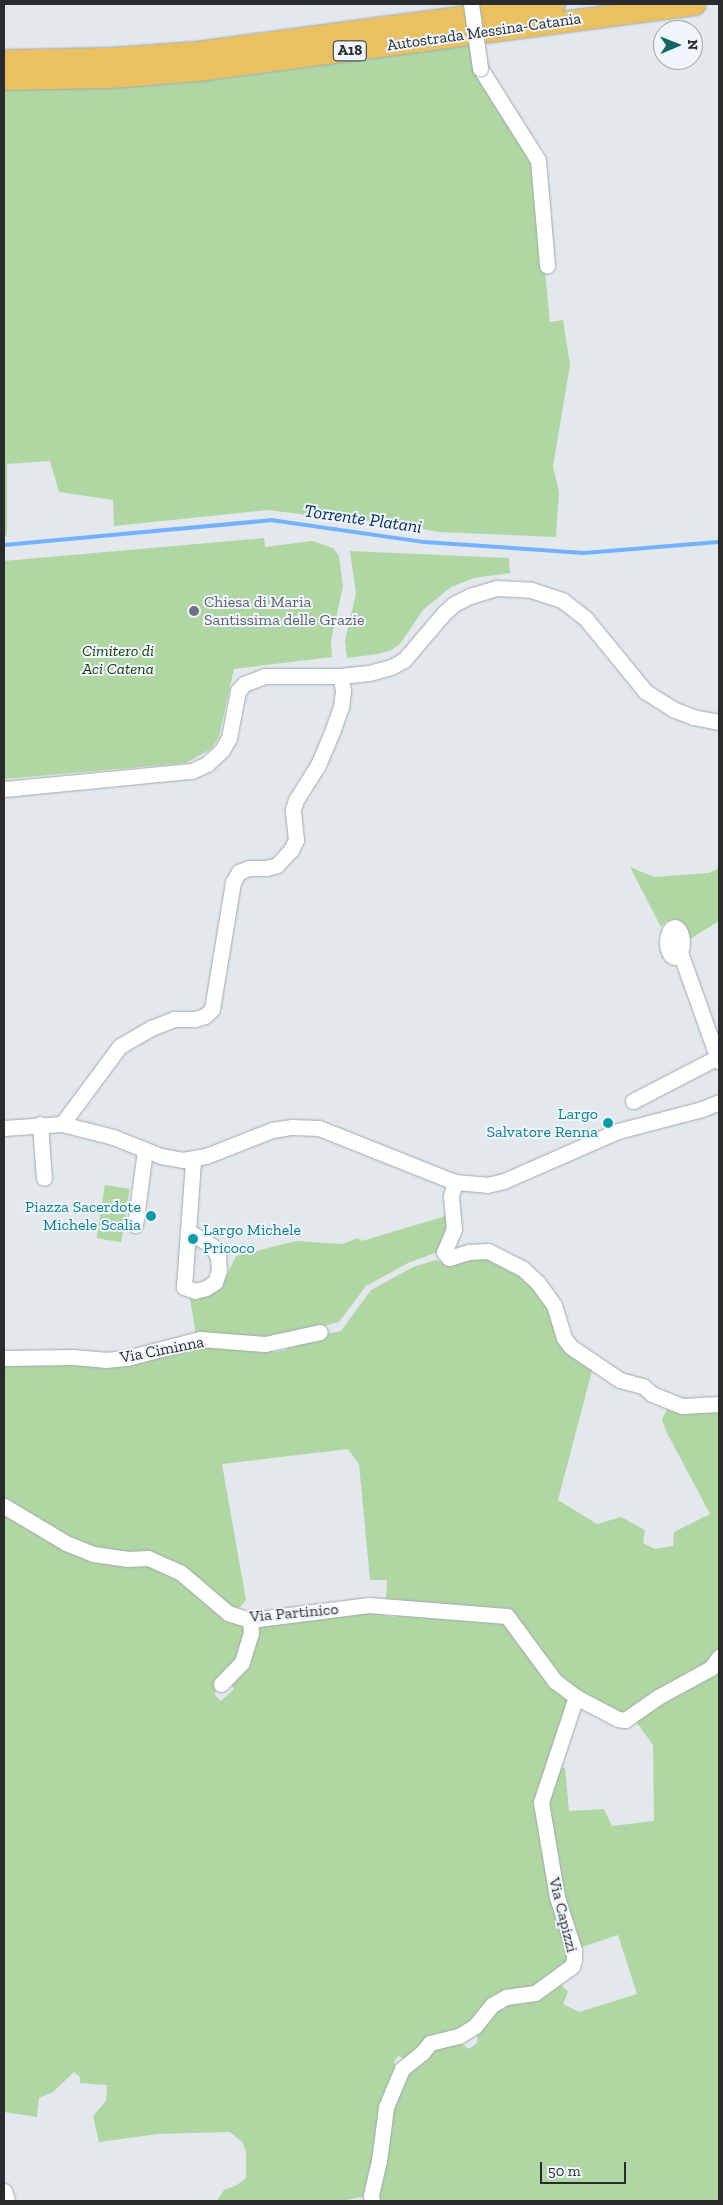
<!DOCTYPE html>
<html>
<head>
<meta charset="utf-8">
<style>
  body { margin:0 }
  #map { position:relative; width:723px; height:2205px; overflow:hidden; background:#e2e8ec; font-family:"Zilla Slab",serif }
  div>[style] { position:absolute }
  .green>* { inset:0; background:#b0d7a3; transform-origin:0 0 }
  .stream>* { height:4px; margin:-2px; padding:0 2px; transform-origin:2px; border-radius:2px; background:#74b2ff }
  .roads { filter:drop-shadow(0 0 1px #a2a8ac) drop-shadow(0 0 1px #a2a8ac) }
  .minor>* { height:15px; margin:-7.5px; padding:0 7.5px; transform-origin:7.5px; border-radius:7.5px; background:#fff }
  .minor>.ring { margin:-7.5px; padding:0; box-sizing:content-box; background:none; border:15px solid #fff; border-radius:50% }
  .highway>* { height:21px; margin:-10.5px; padding:0 10.5px; transform-origin:10.5px; border-radius:10.5px; background:#e9c062 }
  .bridges { filter:drop-shadow(0 0 1px #a2a8ac) drop-shadow(0 0 1px #a2a8ac) }
  .minor-bridge>* { height:15px; margin:-7.5px; padding:0 7.5px; transform-origin:7.5px; border-radius:7.5px; background:#fff }
  .dots>* { width:14px; height:14px; translate:-50% -50%; box-sizing:border-box; border:2px solid #eff5fa; border-radius:50% }
  span { translate:-50% -50%; white-space:nowrap; text-align:center; line-height:1.15; -webkit-text-stroke:4px #eff5fa; paint-order:stroke }
  .shield-label span { padding:1px 4px; background:#eff5fa; border:1px solid; border-radius:4px; -webkit-text-stroke-width:0 }
  .shield-label { font-size:15px; color:#292b2d; font-weight:700 }
  .street-label { font-size:16px; color:#292b2d }
  .worship-label { font-size:16px; color:#5b616d }
  .left { translate:0 -50%; text-align:left }
  .park-label { font-size:16px; color:#123900; font-style:italic }
  .culture-label { font-size:16px; color:#0d838f }
  .right { translate:-100% -50%; text-align:right }
  .water-label { font-size:18px; color:#002a58; font-style:italic }
  .frame { position:absolute; inset:0; border:5px solid #292b2d; pointer-events:none }
  .north { position:absolute; left:653px; top:20px; width:50px; height:50px; box-sizing:border-box; background:#eff5fa; border:1px solid #a0a4a8; border-radius:50%; rotate:89deg; font-size:14px; font-weight:700; line-height:20px; text-align:center; color:#292b2d }
  .north::after { content:''; display:block; margin:auto; width:18px; height:22px; background:#126366; clip-path:polygon(50% 0,100% 100%,50% 72%,0 100%) }
  .scale { position:absolute; left:540px; top:2162px; width:86px; height:22px; box-sizing:border-box; border:2px solid #292b2d; border-top:0; padding-left:6px; font-size:15px; line-height:18px; white-space:nowrap; color:#292b2d; -webkit-text-stroke:4px #eff5fa; paint-order:stroke }
</style>
</head>
<body>
<div id="map">
  <div class="green">
    <div style="clip-path:polygon(469px 45px,534px 161px,550px 322px,563px 320px,570px 365px,553px 466px,559px 492px,556px 537px,439px 532px,386px 522px,339px 519px,268px 510px,114px 526px,113px 500px,59px 492px,50px 461px,7px 464px,7px 534px,4px 539px,4px 89px,109px 87px,202px 81px)"></div>
    <div style="clip-path:polygon(264px 538px,265px 547px,312px 541px,333px 548px,339px 556px,343px 587px,331px 640px,332px 657px,234px 669px,219px 737px,211px 749px,186px 763px,4px 779px,4px 561px)"></div>
    <div style="clip-path:polygon(350px 551px,509px 558px,510px 573px,474px 578px,451px 587px,423px 610px,400px 644px,391px 650px,378px 654px,347px 658px,345px 640px,356px 594px)"></div>
    <div style="clip-path:polygon(630px 867px,654px 877px,709px 873px,719px 868px,719px 921px,685px 942px,685px 931px,679px 922px,667px 921px,661px 927px)"></div>
    <div style="left:105px;top:1185px;width:25px;height:54px;rotate:9deg"></div>
    <div style="clip-path:polygon(449px 1215px,450px 1225px,440px 1251px,408px 1263px,366px 1286px,339px 1322px,262px 1341px,196px 1336px,190px 1298px,211px 1293px,225px 1279px,236px 1256px,296px 1241px,342px 1244px,358px 1238px,362px 1241px)"></div>
    <div style="clip-path:polygon(476px 1254px,520px 1271px,593px 1367px,558px 1500px,597px 1524px,621px 1517px,645px 1530px,643px 1543px,655px 1549px,673px 1546px,674px 1532px,710px 1514px,666px 1431px,662px 1419px,669px 1406px,719px 1407px,719px 1649px,713px 1660px,623px 1717px,567px 1684px,508px 1613px,386px 1600px,387px 1580px,370px 1580px,359px 1464px,348px 1449px,222px 1464px,246px 1600px,240px 1607px,230px 1610px,179px 1564px,95px 1550px,10px 1507px,4px 1494px,4px 1361px,45px 1359px,192px 1344px,265px 1347px,275px 1352px,286px 1350px,292px 1341px,341px 1331px,371px 1290px,413px 1267px,436px 1260px,443px 1263px,458px 1263px)"></div>
    <div style="clip-path:polygon(4px 1511px,31px 1529px,144px 1561px,175px 1573px,233px 1621px,244px 1626px,246px 1632px,235px 1661px,217px 1684px,215px 1695px,221px 1701px,234px 1689px,229px 1682px,246px 1663px,262px 1622px,319px 1619px,371px 1611px,380px 1611px,386px 1616px,395px 1617px,400px 1614px,506px 1619px,570px 1701px,544px 1775px,571px 1960px,558px 1971px,472px 2024px,405px 2060px,399px 2056px,394px 2061px,397px 2070px,366px 2196px,342px 2201px,217px 2201px,224px 2190px,237px 2185px,246px 2178px,246px 2151px,242px 2142px,230px 2132px,158px 2134px,99px 2142px,93px 2116px,106px 2101px,107px 2085px,80px 2083px,80px 2077px,74px 2072px,53px 2092px,39px 2098px,37px 2117px,4px 2112px)"></div>
    <div style="clip-path:polygon(719px 1664px,719px 2201px,376px 2201px,389px 2108px,404px 2073px,438px 2044px,459px 2041px,469px 2049px,477px 2043px,478px 2027px,494px 2008px,558px 1981px,568px 1992px,563px 2004px,579px 2012px,637px 1994px,618px 1935px,576px 1949px,560px 1896px,546px 1799px,558px 1766px,565px 1768px,569px 1811px,604px 1809px,612px 1826px,654px 1821px,653px 1745px,634px 1719px)"></div>
  </div>
  <div class="stream">
    <div style="left:4px;top:545px;width:268px;rotate:-5.3deg"></div>
    <div style="left:271px;top:520px;width:155px;rotate:8.2deg"></div>
    <div style="left:424px;top:542px;width:160px;rotate:3.9deg"></div>
    <div style="left:584px;top:553px;width:135px;rotate:-4.7deg"></div>
  </div>
  <div class="roads">
    <div class="minor">
      <div style="left:480px;top:68px;width:109px;rotate:57.8deg"></div>
      <div style="left:538px;top:160px;width:106px;rotate:85.1deg"></div>
      <div style="left:4px;top:789px;width:189px;rotate:-5.5deg"></div>
      <div style="left:192px;top:771px;width:17px;rotate:-25deg"></div>
      <div style="left:207px;top:764px;width:21px;rotate:-43deg"></div>
      <div style="left:222px;top:750px;width:14px;rotate:-60deg"></div>
      <div style="left:229px;top:738px;width:48px;rotate:-79.2deg"></div>
      <div style="left:238px;top:691px;width:9px;rotate:-49deg"></div>
      <div style="left:244px;top:684px;width:22px;rotate:-21deg"></div>
      <div style="left:265px;top:676px;width:75px"></div>
      <div style="left:340px;top:676px;width:29px;rotate:-6deg"></div>
      <div style="left:369px;top:673px;width:23px;rotate:-15deg"></div>
      <div style="left:391px;top:667px;width:15px;rotate:-28deg"></div>
      <div style="left:404px;top:660px;width:62px;rotate:-49.6deg"></div>
      <div style="left:444px;top:613px;width:13px;rotate:-42deg"></div>
      <div style="left:454px;top:604px;width:18px;rotate:-27deg"></div>
      <div style="left:470px;top:596px;width:28px;rotate:-17deg"></div>
      <div style="left:497px;top:588px;width:34px;rotate:3deg"></div>
      <div style="left:531px;top:590px;width:33px;rotate:18deg"></div>
      <div style="left:562px;top:600px;width:31px;rotate:38deg"></div>
      <div style="left:586px;top:619px;width:94px;rotate:50.6deg"></div>
      <div style="left:646px;top:692px;width:34px;rotate:32deg"></div>
      <div style="left:675px;top:710px;width:19px;rotate:21deg"></div>
      <div style="left:693px;top:717px;width:26px;rotate:11deg"></div>
      <div class="ring" style="left:667px;top:927px;width:-1px;height:-1px"></div>
      <div style="left:676px;top:941px;width:128px;rotate:70.4deg"></div>
      <div style="left:633px;top:1101px;width:96px;rotate:-27.4deg"></div>
      <div style="left:40px;top:1124px;width:54px;rotate:85.8deg"></div>
      <div style="left:62px;top:1124px;width:97px;rotate:-53.4deg"></div>
      <div style="left:120px;top:1046px;width:36px;rotate:-30deg"></div>
      <div style="left:151px;top:1028px;width:25px;rotate:-21deg"></div>
      <div style="left:174px;top:1019px;width:21px"></div>
      <div style="left:195px;top:1019px;width:10px;rotate:-17deg"></div>
      <div style="left:205px;top:1016px;width:10px;rotate:-45deg"></div>
      <div style="left:212px;top:1009px;width:129px;rotate:-80.6deg"></div>
      <div style="left:233px;top:882px;width:12px;rotate:-59deg"></div>
      <div style="left:239px;top:872px;width:11px;rotate:-22deg"></div>
      <div style="left:249px;top:868px;width:17px"></div>
      <div style="left:266px;top:868px;width:11px;rotate:-15deg"></div>
      <div style="left:277px;top:865px;width:21px;rotate:-47deg"></div>
      <div style="left:291px;top:850px;width:11px;rotate:-63deg"></div>
      <div style="left:296px;top:840px;width:31px;rotate:-96deg"></div>
      <div style="left:293px;top:809px;width:9px;rotate:-72deg"></div>
      <div style="left:296px;top:800px;width:41px;rotate:-57.8deg"></div>
      <div style="left:318px;top:765px;width:39px;rotate:-67deg"></div>
      <div style="left:333px;top:729px;width:23px;rotate:-70deg"></div>
      <div style="left:341px;top:707px;width:17px;rotate:-83deg"></div>
      <div style="left:343px;top:690px;width:14px;rotate:-102deg"></div>
      <div style="left:4px;top:1128px;width:58px;rotate:-3.9deg"></div>
      <div style="left:62px;top:1124px;width:53px;rotate:14.3deg"></div>
      <div style="left:113px;top:1137px;width:52px;rotate:21.6deg"></div>
      <div style="left:161px;top:1156px;width:22px;rotate:10deg"></div>
      <div style="left:183px;top:1160px;width:23px;rotate:-10deg"></div>
      <div style="left:206px;top:1156px;width:71px;rotate:-21.5deg"></div>
      <div style="left:272px;top:1130px;width:20px;rotate:-9deg"></div>
      <div style="left:292px;top:1127px;width:27px;rotate:2deg"></div>
      <div style="left:319px;top:1128px;width:146px;rotate:21.7deg"></div>
      <div style="left:455px;top:1182px;width:32px;rotate:5deg"></div>
      <div style="left:487px;top:1185px;width:17px;rotate:-13deg"></div>
      <div style="left:504px;top:1181px;width:124px;rotate:-23.7deg"></div>
      <div style="left:618px;top:1131px;width:87px;rotate:-14.7deg"></div>
      <div style="left:702px;top:1109px;width:18px;rotate:-22deg"></div>
      <div style="left:455px;top:1182px;width:15px;rotate:106deg"></div>
      <div style="left:451px;top:1196px;width:33px;rotate:85deg"></div>
      <div style="left:454px;top:1229px;width:25px;rotate:113deg"></div>
      <div style="left:444px;top:1252px;width:8px;rotate:50deg"></div>
      <div style="left:449px;top:1258px;width:21px;rotate:-17deg"></div>
      <div style="left:469px;top:1252px;width:19px;rotate:-3deg"></div>
      <div style="left:488px;top:1251px;width:38px;rotate:27deg"></div>
      <div style="left:522px;top:1268px;width:22px;rotate:43deg"></div>
      <div style="left:538px;top:1283px;width:27px;rotate:54deg"></div>
      <div style="left:554px;top:1305px;width:34px;rotate:73deg"></div>
      <div style="left:564px;top:1338px;width:11px;rotate:52deg"></div>
      <div style="left:571px;top:1347px;width:59px;rotate:34deg"></div>
      <div style="left:620px;top:1380px;width:24px;rotate:15deg"></div>
      <div style="left:643px;top:1386px;width:12px;rotate:42deg"></div>
      <div style="left:652px;top:1394px;width:32px;rotate:22deg"></div>
      <div style="left:682px;top:1406px;width:37px;rotate:-3deg"></div>
      <div style="left:135px;top:1225px;width:76px;rotate:-82.4deg"></div>
      <div style="left:188px;top:1231px;width:28px;rotate:32deg"></div>
      <div style="left:212px;top:1246px;width:13px;rotate:61deg"></div>
      <div style="left:218px;top:1257px;width:13px;rotate:86deg"></div>
      <div style="left:219px;top:1270px;width:13px;rotate:108deg"></div>
      <div style="left:215px;top:1282px;width:11px;rotate:146deg"></div>
      <div style="left:206px;top:1288px;width:11px;rotate:165deg"></div>
      <div style="left:195px;top:1291px;width:12px;rotate:-160deg"></div>
      <div style="left:184px;top:1287px;width:127px;rotate:-85.9deg"></div>
      <div style="left:4px;top:1358px;width:69px;rotate:-0.8deg"></div>
      <div style="left:73px;top:1357px;width:32px;rotate:5deg"></div>
      <div style="left:105px;top:1360px;width:22px;rotate:-5deg"></div>
      <div style="left:127px;top:1358px;width:75px;rotate:-14.6deg"></div>
      <div style="left:200px;top:1339px;width:65px;rotate:4.4deg"></div>
      <div style="left:265px;top:1344px;width:56px;rotate:-12.3deg"></div>
      <div style="left:4px;top:1506px;width:72px;rotate:30.8deg"></div>
      <div style="left:66px;top:1543px;width:29px;rotate:22deg"></div>
      <div style="left:93px;top:1554px;width:34px;rotate:8deg"></div>
      <div style="left:127px;top:1559px;width:21px;rotate:-3deg"></div>
      <div style="left:148px;top:1558px;width:35px;rotate:24deg"></div>
      <div style="left:180px;top:1572px;width:63px;rotate:40.5deg"></div>
      <div style="left:228px;top:1613px;width:23px;rotate:18deg"></div>
      <div style="left:250px;top:1620px;width:120px;rotate:-7.2deg"></div>
      <div style="left:369px;top:1605px;width:138px;rotate:4.6deg"></div>
      <div style="left:507px;top:1616px;width:81px;rotate:53.6deg"></div>
      <div style="left:555px;top:1681px;width:26px;rotate:37deg"></div>
      <div style="left:576px;top:1697px;width:47px;rotate:27.6deg"></div>
      <div style="left:618px;top:1719px;width:7px;rotate:8deg"></div>
      <div style="left:625px;top:1720px;width:40px;rotate:-34.9deg"></div>
      <div style="left:658px;top:1697px;width:60px;rotate:-28.7deg"></div>
      <div style="left:711px;top:1668px;width:14px;rotate:-54deg"></div>
      <div style="left:221px;top:1684px;width:30px;rotate:-46deg"></div>
      <div style="left:242px;top:1662px;width:30px;rotate:-73deg"></div>
      <div style="left:251px;top:1633px;width:13px;rotate:-94deg"></div>
      <div style="left:4px;top:2191px;width:10px;rotate:73deg"></div>
      <div style="left:372px;top:2201px;width:6px;rotate:-99deg"></div>
      <div style="left:371px;top:2195px;width:35px;rotate:-77deg"></div>
      <div style="left:379px;top:2161px;width:54px;rotate:-82.6deg"></div>
      <div style="left:386px;top:2107px;width:41px;rotate:-67.2deg"></div>
      <div style="left:402px;top:2069px;width:26px;rotate:-39deg"></div>
      <div style="left:422px;top:2053px;width:13px;rotate:-51deg"></div>
      <div style="left:430px;top:2043px;width:30px;rotate:-14deg"></div>
      <div style="left:459px;top:2036px;width:19px;rotate:-32deg"></div>
      <div style="left:475px;top:2026px;width:27px;rotate:-51deg"></div>
      <div style="left:492px;top:2005px;width:16px;rotate:-30deg"></div>
      <div style="left:506px;top:1997px;width:29px;rotate:-8deg"></div>
      <div style="left:535px;top:1993px;width:46px;rotate:-36.1deg"></div>
      <div style="left:572px;top:1966px;width:6px;rotate:-72deg"></div>
      <div style="left:574px;top:1960px;width:10px;rotate:-90deg"></div>
      <div style="left:574px;top:1950px;width:56px;rotate:-107.8deg"></div>
      <div style="left:557px;top:1897px;width:96px;rotate:-99.6deg"></div>
      <div style="left:541px;top:1802px;width:111px;rotate:-71.6deg"></div>
    </div>
    <div class="highway">
      <div style="left:4px;top:60px;width:106px;rotate:-1.1deg"></div>
      <div style="left:110px;top:58px;width:85px;rotate:-4deg"></div>
      <div style="left:195px;top:52px;width:362px;rotate:-7.6deg"></div>
      <div style="left:4px;top:79px;width:107px;rotate:-1.1deg"></div>
      <div style="left:111px;top:77px;width:87px;rotate:-4.6deg"></div>
      <div style="left:198px;top:70px;width:501px;rotate:-7.56deg"></div>
    </div>
  </div>
  <div class="bridges">
    <div class="minor-bridge">
      <div style="left:471px;top:4px;width:65px;rotate:82deg"></div>
    </div>
  </div>
  <div class="dots">
    <div style="left:194px;top:611px;background:#6b7280"></div>
    <div style="left:608px;top:1123px;background:#0f9aa8"></div>
    <div style="left:151px;top:1216px;background:#0f9aa8"></div>
    <div style="left:193px;top:1239px;background:#0f9aa8"></div>
  </div>
  <div class="shield-label">
    <span style="left:350px;top:51px">A18</span>
  </div>
  <div class="street-label">
    <span style="left:484px;top:32px;rotate:-8deg">Autostrada Messina-Catania</span>
    <span style="left:162px;top:1350px;rotate:-11deg">Via Ciminna</span>
    <span style="left:294px;top:1613px;rotate:-5deg">Via Partinico</span>
    <span style="left:563px;top:1915px;rotate:76deg">Via Capizzi</span>
  </div>
  <div class="worship-label">
    <span class="left" style="left:204px;top:611px">Chiesa di Maria<br>Santissima delle Grazie</span>
  </div>
  <div class="park-label">
    <span style="left:118px;top:660px">Cimitero di<br>Aci Catena</span>
  </div>
  <div class="culture-label">
    <span class="right" style="left:598px;top:1123px">Largo<br>Salvatore Renna</span>
    <span class="right" style="left:141px;top:1216px">Piazza Sacerdote<br>Michele Scalia</span>
    <span class="left" style="left:203px;top:1239px">Largo Michele<br>Pricoco</span>
  </div>
  <div class="water-label">
    <span style="left:363px;top:519px;rotate:8deg">Torrente Platani</span>
  </div>
  <div class="frame"></div>
  <div class="north">N</div>
  <div class="scale">50 m</div>
</div>
</body>
</html>
